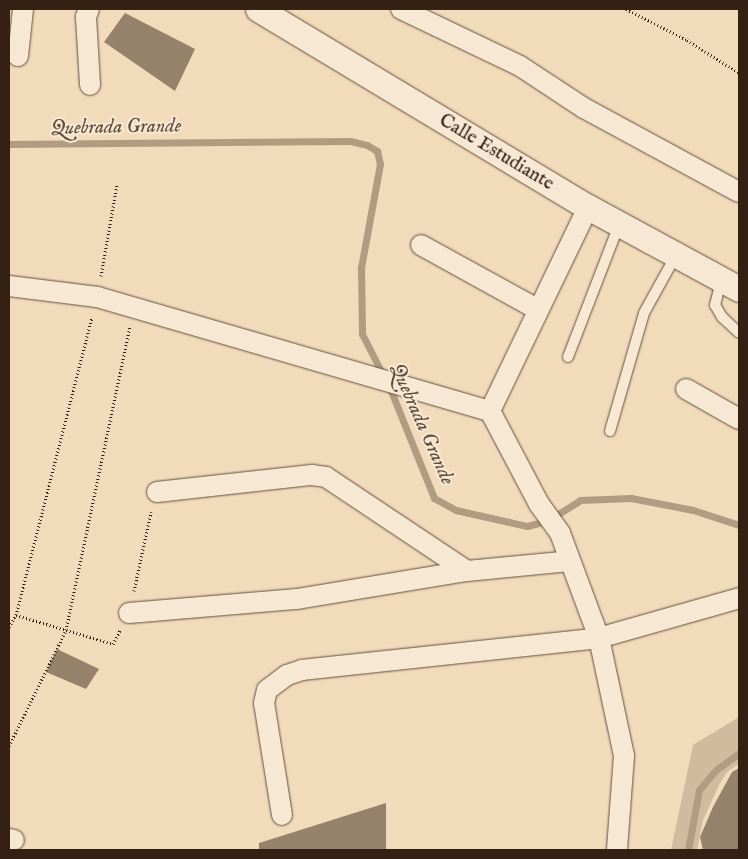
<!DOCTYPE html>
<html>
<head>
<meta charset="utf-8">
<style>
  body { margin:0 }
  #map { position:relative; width:748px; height:859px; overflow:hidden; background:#f1dbbb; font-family:"IM FELL English",serif }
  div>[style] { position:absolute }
  .green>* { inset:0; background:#d1bb9f }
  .stream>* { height:7px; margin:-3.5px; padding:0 3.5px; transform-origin:3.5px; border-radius:3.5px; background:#b19c82 }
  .building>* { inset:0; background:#96826b }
  .path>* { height:3px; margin-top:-1.5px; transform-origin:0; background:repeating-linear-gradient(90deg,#342114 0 1px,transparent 0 3.5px) }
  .roads { filter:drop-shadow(0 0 1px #63503e) drop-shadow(0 0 1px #63503e) }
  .service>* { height:10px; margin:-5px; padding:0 5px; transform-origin:5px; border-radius:5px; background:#f6e8d3 }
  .minor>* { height:20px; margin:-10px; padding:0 10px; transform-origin:10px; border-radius:10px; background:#f6e8d3 }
  .tertiary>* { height:25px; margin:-12.5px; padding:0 12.5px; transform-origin:12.5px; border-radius:12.5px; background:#f6e8d3 }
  span { translate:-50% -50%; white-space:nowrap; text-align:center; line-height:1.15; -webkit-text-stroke:4px #f6e8d3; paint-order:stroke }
  .street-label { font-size:19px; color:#342114 }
  .water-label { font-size:20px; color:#604c3a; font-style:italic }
  .frame { position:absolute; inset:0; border:10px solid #342114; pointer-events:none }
</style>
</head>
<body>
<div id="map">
  <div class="green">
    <div style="clip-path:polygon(739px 717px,739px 764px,727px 772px,719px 785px,703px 820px,697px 850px,671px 850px,693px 745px)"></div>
  </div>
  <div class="stream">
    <div style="left:9px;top:144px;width:341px;rotate:-0.5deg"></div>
    <div style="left:350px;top:141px;width:17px;rotate:13deg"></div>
    <div style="left:367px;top:145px;width:12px;rotate:31deg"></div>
    <div style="left:377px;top:151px;width:13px;rotate:77deg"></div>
    <div style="left:380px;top:164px;width:106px;rotate:100.4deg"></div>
    <div style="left:361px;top:268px;width:66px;rotate:89.1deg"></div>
    <div style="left:362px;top:334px;width:48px;rotate:62.9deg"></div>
    <div style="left:389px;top:386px;width:121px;rotate:68.1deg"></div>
    <div style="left:434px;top:498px;width:25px;rotate:29deg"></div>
    <div style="left:456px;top:510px;width:73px;rotate:12.7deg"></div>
    <div style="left:527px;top:526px;width:21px;rotate:-14deg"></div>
    <div style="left:547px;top:521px;width:39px;rotate:-32deg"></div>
    <div style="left:580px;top:500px;width:51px;rotate:-2.2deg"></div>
    <div style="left:631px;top:498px;width:63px;rotate:11deg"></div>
    <div style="left:693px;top:510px;width:48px;rotate:18.1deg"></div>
    <div style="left:688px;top:850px;width:61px;rotate:-79.6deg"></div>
    <div style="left:699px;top:790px;width:26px;rotate:-50deg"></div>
    <div style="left:716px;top:770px;width:29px;rotate:-36deg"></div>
  </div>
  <div class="building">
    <div style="clip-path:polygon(125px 13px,195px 49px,175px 91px,104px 42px)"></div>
    <div style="clip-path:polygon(57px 649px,99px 669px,86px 689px,46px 672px)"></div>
    <div style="clip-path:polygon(739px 768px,739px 850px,703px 850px,700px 837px,713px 807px,732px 772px)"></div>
    <div style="clip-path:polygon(386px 803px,386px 850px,259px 850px,259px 843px)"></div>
  </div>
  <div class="path">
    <div style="left:626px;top:9px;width:68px;rotate:26.9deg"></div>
    <div style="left:687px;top:40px;width:62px;rotate:32.4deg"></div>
    <div style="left:101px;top:276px;width:93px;rotate:-80.1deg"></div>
    <div style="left:134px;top:591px;width:81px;rotate:-77.9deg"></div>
    <div style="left:16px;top:615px;width:101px;rotate:16.6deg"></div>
    <div style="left:113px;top:644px;width:16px;rotate:-63deg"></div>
    <div style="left:9px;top:627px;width:14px;rotate:-60deg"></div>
    <div style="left:16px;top:615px;width:308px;rotate:-75.7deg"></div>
    <div style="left:9px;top:746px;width:129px;rotate:-63.8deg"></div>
    <div style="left:66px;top:630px;width:310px;rotate:-78.1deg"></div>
  </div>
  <div class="roads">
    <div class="service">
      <div style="left:721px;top:281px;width:25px;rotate:104deg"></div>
      <div style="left:715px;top:305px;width:14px;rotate:60deg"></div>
      <div style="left:722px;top:317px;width:23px;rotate:43deg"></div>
      <div style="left:568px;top:357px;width:142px;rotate:-68.9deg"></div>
      <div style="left:610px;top:431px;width:123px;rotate:-73.9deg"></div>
      <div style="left:644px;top:313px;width:66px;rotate:-61.1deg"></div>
    </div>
    <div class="minor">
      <div style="left:89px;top:9px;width:9px;rotate:111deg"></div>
      <div style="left:86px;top:17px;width:68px;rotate:86.6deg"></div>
      <div style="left:401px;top:9px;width:132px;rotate:25.6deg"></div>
      <div style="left:520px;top:66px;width:77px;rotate:33.3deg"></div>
      <div style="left:584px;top:108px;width:176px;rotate:28.5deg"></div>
      <div style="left:18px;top:56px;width:47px;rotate:-83.9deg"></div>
      <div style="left:421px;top:245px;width:132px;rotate:28.9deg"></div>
      <div style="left:9px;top:286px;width:89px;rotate:7.1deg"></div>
      <div style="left:97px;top:297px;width:409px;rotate:16.2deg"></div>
      <div style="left:490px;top:411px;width:105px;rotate:62.2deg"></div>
      <div style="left:539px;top:504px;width:36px;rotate:54deg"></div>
      <div style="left:560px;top:533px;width:112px;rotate:69.6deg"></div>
      <div style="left:599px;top:638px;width:121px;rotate:78deg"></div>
      <div style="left:624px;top:756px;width:94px;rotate:94.3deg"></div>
      <div style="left:686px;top:389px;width:61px;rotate:29.5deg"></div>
      <div style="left:490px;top:411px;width:226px;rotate:-64.3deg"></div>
      <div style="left:157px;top:492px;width:156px;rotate:-6.3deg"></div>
      <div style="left:312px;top:475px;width:14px;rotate:8deg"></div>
      <div style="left:326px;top:477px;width:169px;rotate:33.7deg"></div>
      <div style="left:129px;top:613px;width:169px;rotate:-4.8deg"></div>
      <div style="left:297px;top:599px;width:172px;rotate:-9.4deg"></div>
      <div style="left:467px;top:571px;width:103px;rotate:-5.5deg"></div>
      <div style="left:282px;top:815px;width:113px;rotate:-99.1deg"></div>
      <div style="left:264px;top:703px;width:13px;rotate:-77deg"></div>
      <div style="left:267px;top:690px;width:25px;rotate:-37deg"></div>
      <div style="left:287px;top:675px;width:16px;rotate:-18deg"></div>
      <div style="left:302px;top:670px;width:299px;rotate:-6.1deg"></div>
      <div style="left:599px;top:638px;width:146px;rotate:-15.9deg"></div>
      <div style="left:9px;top:839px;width:5px;rotate:11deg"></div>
    </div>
    <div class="tertiary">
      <div style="left:258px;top:9px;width:385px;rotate:31deg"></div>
      <div style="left:588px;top:207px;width:172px;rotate:28.5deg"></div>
    </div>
  </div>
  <div class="street-label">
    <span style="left:496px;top:153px;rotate:31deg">Calle Estudiante</span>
  </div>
  <div class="water-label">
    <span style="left:116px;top:127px;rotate:-1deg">Quebrada Grande</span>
    <span style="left:422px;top:424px;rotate:66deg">Quebrada Grande</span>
  </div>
  <div class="frame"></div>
</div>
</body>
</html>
